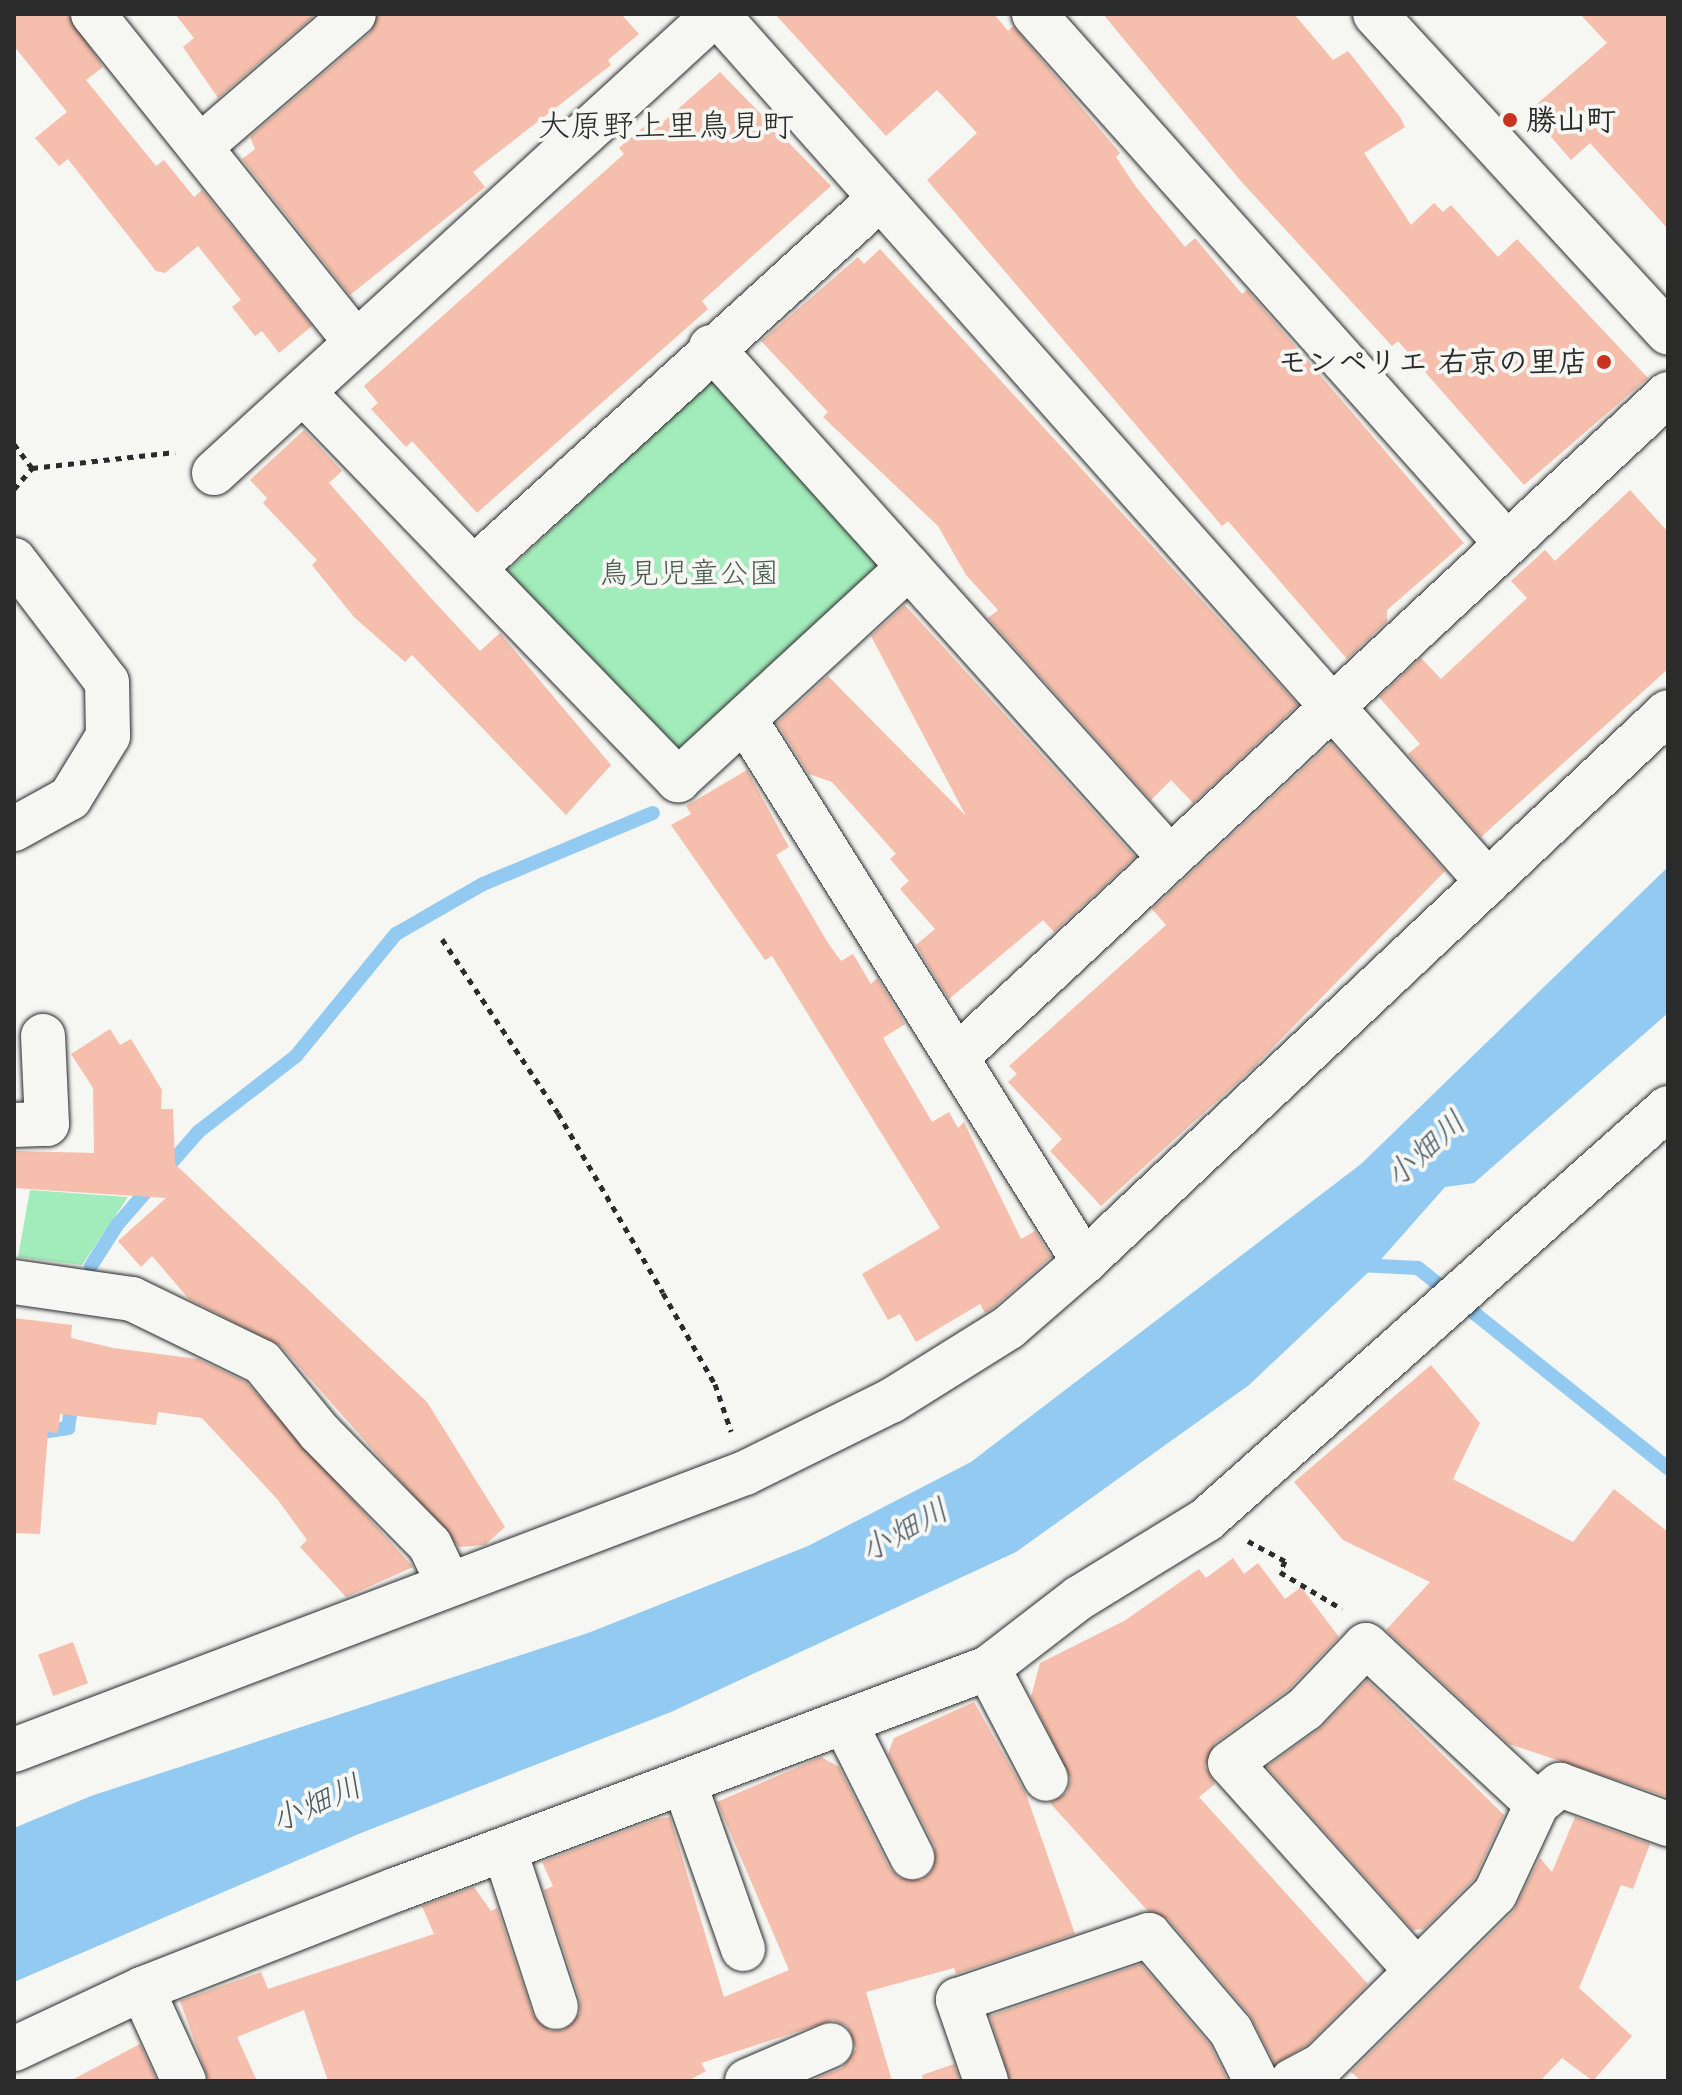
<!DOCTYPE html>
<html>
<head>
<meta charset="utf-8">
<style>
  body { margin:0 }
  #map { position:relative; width:1682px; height:2095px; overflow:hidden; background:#f6f6f2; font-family:"Shantell Sans","Klee One",sans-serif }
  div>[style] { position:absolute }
  .green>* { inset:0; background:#a2ebba; transform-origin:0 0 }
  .water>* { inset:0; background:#92caf1 }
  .stream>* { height:14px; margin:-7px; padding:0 7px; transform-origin:7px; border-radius:7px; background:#92caf1 }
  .building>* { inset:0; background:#f6beac; transform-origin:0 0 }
  .path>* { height:5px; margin-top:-2.5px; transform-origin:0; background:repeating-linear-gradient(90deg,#2b2b2b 0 6px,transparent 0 12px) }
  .roads { filter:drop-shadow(0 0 2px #2b2b2b) drop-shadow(0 0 2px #2b2b2b) }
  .minor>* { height:44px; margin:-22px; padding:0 22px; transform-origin:22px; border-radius:22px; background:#f6f6f2 }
  .dots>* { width:22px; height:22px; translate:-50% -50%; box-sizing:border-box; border:4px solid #f6f6f2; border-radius:50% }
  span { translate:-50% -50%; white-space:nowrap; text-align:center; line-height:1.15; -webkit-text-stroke:8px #f6f6f2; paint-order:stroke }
  .poi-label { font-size:30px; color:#2b2b2b; font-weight:700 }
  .left { translate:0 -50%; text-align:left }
  .right { translate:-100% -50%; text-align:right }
  .park-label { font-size:30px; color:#495b4f }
  .neighbourhood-label { font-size:32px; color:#2b2b2b }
  .water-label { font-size:32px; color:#4a5b66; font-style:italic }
  .frame { position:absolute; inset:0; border:16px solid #2b2b2b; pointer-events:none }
</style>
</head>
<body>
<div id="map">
  <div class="green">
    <div style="left:712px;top:380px;width:250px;height:280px;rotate:47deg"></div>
    <div style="clip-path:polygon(30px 1190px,128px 1197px,82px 1265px,18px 1257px)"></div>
  </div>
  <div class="water">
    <div style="clip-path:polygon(1668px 867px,1668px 1013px,1474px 1183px,1445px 1187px,1376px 1265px,1249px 1385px,1016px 1552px,671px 1712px,361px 1833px,14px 1982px,14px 1828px,91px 1796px,588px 1633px,808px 1546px,971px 1462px,1361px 1164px)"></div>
  </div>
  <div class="stream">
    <div style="left:1359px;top:1265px;width:59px;rotate:2.9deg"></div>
    <div style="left:1418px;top:1268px;width:320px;rotate:38.7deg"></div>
    <div style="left:91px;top:1266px;width:49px;rotate:-57.6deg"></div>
    <div style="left:117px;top:1225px;width:123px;rotate:-48.9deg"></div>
    <div style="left:198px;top:1132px;width:124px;rotate:-37.8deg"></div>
    <div style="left:296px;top:1056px;width:158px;rotate:-50.7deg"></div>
    <div style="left:396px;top:934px;width:100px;rotate:-29.9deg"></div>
    <div style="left:483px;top:884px;width:184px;rotate:-22.7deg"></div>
    <div style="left:14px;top:1436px;width:55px;rotate:-8.4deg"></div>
    <div style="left:68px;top:1428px;width:30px;rotate:-81deg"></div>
  </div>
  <div class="building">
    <div style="clip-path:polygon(14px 14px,68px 14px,103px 67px,86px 80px,156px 166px,164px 160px,194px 197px,202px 190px,312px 326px,279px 353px,262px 331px,255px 336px,232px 307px,241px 300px,198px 246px,165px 273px,156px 271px,68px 159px,59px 166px,35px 138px,67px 112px,14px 46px)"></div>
    <div style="clip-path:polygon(175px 14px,316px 14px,218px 98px,183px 47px,194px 38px)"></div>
    <div style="clip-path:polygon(378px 14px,621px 14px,639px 34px,608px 60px,611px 65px,473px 172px,485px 187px,350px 295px,242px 159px,255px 149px,250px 137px,370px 33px)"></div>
    <div style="clip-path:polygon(775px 14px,994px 14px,1008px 31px,1013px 26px,1120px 153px,1116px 157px,1136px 187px,1185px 247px,1195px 238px,1242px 294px,1247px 290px,1464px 543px,1387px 610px,1387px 621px,1347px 659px,1228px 521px,1222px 526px,927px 180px,977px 133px,937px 90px,886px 136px)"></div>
    <div style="clip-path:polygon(1103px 14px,1294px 14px,1333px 60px,1348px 51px,1400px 117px,1405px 127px,1364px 153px,1411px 225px,1434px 203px,1443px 212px,1451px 205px,1498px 257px,1517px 239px,1648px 378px,1524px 485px,1398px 341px,1392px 346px,1240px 180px)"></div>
    <div style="clip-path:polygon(1580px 14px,1668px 14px,1668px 229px,1590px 143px,1571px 160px,1529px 111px,1607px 43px)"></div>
    <div style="clip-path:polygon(720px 72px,831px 186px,702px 301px,708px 309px,477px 513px,412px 441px,406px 447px,371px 409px,378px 403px,364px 386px,624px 154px,619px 148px,647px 124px,653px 131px)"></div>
    <div style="clip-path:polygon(880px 249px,1298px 705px,1193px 803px,1171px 780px,1151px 800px,988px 618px,998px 610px,966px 575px,938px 526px,823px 417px,828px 412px,761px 341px,858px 257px,864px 264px)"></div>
    <div style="clip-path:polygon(304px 430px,342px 471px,329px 483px,430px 597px,480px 651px,500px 633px,611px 765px,566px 815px,412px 655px,405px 662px,354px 617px,312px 565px,317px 560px,263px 503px,267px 498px,250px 480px)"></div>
    <div style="clip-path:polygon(1630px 490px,1668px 532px,1668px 669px,1481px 837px,1408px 754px,1420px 744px,1379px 697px,1421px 658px,1441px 679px,1527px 598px,1511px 581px,1545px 550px,1555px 561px)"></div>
    <div style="clip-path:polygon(905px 605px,1135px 857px,1054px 932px,1043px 920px,949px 999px,916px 945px,935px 929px,900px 889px,909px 881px,890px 859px,896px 854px,832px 782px,809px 774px,777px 723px,828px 676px,966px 816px,871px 636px)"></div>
    <div style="clip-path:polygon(1331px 743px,1445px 871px,1252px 1069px,1101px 1206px,1050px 1151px,1062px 1139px,1008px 1082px,1017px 1074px,1009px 1066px,1166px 925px,1152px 909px)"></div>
    <div style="clip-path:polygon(747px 770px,789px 847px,776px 855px,828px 943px,841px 961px,853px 954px,871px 984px,877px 978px,905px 1024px,883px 1038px,932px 1122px,949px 1112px,958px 1128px,964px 1122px,1021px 1239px,1035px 1231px,1051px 1257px,993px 1308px,985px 1313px,980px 1304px,916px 1342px,900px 1314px,888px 1320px,862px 1274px,940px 1228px,772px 956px,765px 960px,671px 825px,691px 814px,686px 806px)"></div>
    <div style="clip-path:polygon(110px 1029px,120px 1045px,131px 1039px,162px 1090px,161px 1109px,173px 1109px,175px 1164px,427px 1402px,505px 1527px,485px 1545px,459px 1547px,281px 1346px,189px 1299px,152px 1256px,141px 1267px,118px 1241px,166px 1198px,14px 1188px,14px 1151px,94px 1153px,93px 1088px,71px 1054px)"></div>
    <div style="clip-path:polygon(14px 1318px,72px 1325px,71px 1338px,113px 1348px,198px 1359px,246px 1382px,413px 1567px,346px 1597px,300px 1547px,307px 1540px,278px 1500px,202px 1418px,158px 1412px,156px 1425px,60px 1414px,58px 1433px,48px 1432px,40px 1534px,14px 1533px)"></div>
    <div style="clip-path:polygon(1431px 1365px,1480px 1423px,1453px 1479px,1573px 1542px,1614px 1489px,1668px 1532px,1668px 1797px,1509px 1744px,1386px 1630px,1430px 1582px,1343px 1540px,1294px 1482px)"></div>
    <div style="clip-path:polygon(1233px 1558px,1244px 1574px,1258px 1563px,1285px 1599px,1301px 1587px,1339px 1637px,1288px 1690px,1215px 1743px,1205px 1766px,1215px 1784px,1199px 1797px,1368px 1984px,1307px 2045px,1275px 2064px,1250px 2015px,1168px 1919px,1148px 1911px,1050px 1803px,1067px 1793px,1071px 1779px,1031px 1697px,1040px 1663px,1124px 1621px,1199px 1569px,1206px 1578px)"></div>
    <div style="left:73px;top:1642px;width:44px;height:37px;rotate:70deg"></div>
    <div style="clip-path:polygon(1367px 1680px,1504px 1815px,1474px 1879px,1424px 1929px,1413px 1930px,1267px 1767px,1323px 1726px)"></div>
    <div style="clip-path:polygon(974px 1702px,1026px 1794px,1075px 1934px,956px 1974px,954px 1968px,866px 1992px,892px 2081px,810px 2081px,842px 2068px,856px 2049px,847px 2026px,833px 2020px,701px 2063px,706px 2071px,688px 2081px,328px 2081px,304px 2010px,237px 2037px,257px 2081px,209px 2081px,180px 2001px,261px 1972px,268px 1989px,434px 1934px,422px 1906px,474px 1887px,491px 1911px,497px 1908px,533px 2015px,550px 2031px,564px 2030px,580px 2013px,580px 2000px,544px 1890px,553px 1886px,542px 1862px,657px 1819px,670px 1817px,724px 1997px,789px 1970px,717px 1802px,821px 1757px,839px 1767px,890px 1869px,899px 1878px,922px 1880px,933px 1870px,935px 1847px,888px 1754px,894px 1738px)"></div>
    <div style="clip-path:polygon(1575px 1817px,1650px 1844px,1633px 1889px,1621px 1885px,1579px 1988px,1632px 2036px,1593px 2081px,1562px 2058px,1540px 2081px,1361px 2081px,1351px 2072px,1513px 1912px,1540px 1858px,1552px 1872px)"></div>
    <div style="clip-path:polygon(1141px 1964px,1210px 2045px,1228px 2081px,1010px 2081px,990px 2016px)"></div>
    <div style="clip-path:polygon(140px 2044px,157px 2081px,70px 2081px)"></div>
    <div style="clip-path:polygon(954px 2064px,960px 2081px,923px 2081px,922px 2075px)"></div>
  </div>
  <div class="path">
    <div style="left:14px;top:444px;width:30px;rotate:53deg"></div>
    <div style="left:14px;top:489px;width:28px;rotate:-49deg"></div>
    <div style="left:32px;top:468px;width:144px;rotate:-6.4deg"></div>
    <div style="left:442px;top:939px;width:209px;rotate:56.3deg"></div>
    <div style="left:558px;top:1113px;width:208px;rotate:59.7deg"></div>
    <div style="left:663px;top:1293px;width:105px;rotate:60.3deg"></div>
    <div style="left:715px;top:1384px;width:50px;rotate:71.2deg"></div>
    <div style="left:1248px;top:1541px;width:42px;rotate:28.4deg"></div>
    <div style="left:1285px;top:1561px;width:12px;rotate:114deg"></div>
    <div style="left:1280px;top:1572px;width:72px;rotate:30.8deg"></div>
  </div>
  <div class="roads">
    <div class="minor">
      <div style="left:93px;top:14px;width:420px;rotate:51.3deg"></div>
      <div style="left:717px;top:14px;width:1161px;rotate:48.39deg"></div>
      <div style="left:1034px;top:14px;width:710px;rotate:48.25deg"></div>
      <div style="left:1375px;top:14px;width:433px;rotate:47.4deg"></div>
      <div style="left:201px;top:146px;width:202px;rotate:-40.8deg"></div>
      <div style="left:711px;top:347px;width:687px;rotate:48.07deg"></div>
      <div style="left:303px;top:392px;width:540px;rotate:45.98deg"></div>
      <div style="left:678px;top:780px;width:314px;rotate:-42.7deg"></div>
      <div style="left:214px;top:473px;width:679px;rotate:-42.49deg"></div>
      <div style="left:14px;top:560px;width:153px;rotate:52.7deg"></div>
      <div style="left:107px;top:682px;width:54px;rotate:88.9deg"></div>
      <div style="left:108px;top:736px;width:73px;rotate:121.5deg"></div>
      <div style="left:70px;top:798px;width:64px;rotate:151deg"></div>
      <div style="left:474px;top:568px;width:545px;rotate:-42.32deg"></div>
      <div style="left:746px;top:721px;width:638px;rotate:58deg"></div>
      <div style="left:960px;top:1054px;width:968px;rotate:-42.99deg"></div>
      <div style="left:14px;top:1125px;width:33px;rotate:-2deg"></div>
      <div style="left:47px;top:1124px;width:88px;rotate:-92.6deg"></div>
      <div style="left:14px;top:1282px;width:119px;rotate:8.2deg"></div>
      <div style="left:132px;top:1299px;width:144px;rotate:25.9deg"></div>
      <div style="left:262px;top:1362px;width:90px;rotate:50.8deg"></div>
      <div style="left:319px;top:1432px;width:158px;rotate:45.5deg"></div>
      <div style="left:430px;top:1545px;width:42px;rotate:64.7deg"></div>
      <div style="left:988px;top:1668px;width:125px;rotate:62.4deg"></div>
      <div style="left:846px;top:1725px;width:148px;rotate:63.4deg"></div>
      <div style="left:14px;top:1750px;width:782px;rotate:-20.75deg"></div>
      <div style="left:745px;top:1473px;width:163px;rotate:-26.3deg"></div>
      <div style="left:891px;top:1401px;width:138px;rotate:-32deg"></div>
      <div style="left:1008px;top:1328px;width:101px;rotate:-41deg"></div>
      <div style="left:1084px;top:1262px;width:802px;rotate:-43.28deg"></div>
      <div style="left:685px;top:1785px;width:174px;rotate:70.5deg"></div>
      <div style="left:505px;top:1851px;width:164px;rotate:71.9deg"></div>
      <div style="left:1414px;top:1968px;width:275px;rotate:-131.9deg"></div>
      <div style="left:1230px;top:1763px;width:92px;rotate:-35.8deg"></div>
      <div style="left:1305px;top:1709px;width:88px;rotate:-46.4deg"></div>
      <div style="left:1366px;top:1645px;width:233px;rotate:42.9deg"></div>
      <div style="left:142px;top:1989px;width:101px;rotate:65.5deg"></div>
      <div style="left:14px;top:2049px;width:141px;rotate:-25.1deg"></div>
      <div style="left:142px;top:1989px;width:272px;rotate:-21.4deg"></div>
      <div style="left:395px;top:1890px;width:633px;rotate:-20.52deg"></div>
      <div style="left:988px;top:1668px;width:115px;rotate:-37.6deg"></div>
      <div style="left:1079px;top:1598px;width:149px;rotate:-31.6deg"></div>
      <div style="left:1206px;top:1520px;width:619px;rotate:-41.73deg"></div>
      <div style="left:747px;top:2081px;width:91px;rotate:-23.2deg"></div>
      <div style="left:986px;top:2081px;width:86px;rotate:-109.1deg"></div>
      <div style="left:958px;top:2000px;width:202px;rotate:-18.8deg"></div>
      <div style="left:1149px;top:1935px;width:126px;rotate:49.5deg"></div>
      <div style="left:1231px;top:2031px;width:56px;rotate:63.4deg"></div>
      <div style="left:1292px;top:2081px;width:34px;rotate:-28deg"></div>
      <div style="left:1322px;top:2065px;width:243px;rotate:-44.7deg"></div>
      <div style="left:1495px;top:1894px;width:99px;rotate:-65deg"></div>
      <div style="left:1537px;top:1804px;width:30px;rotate:-40deg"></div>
      <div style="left:1560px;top:1785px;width:115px;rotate:19.9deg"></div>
    </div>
  </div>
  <div class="dots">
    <div style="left:1510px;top:120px;background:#c8321e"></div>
    <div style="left:1604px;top:362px;background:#c8321e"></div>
  </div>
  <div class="poi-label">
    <span class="left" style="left:1526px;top:120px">勝山町</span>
    <span class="right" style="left:1588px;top:362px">モンペリエ 右京の里店</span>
  </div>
  <div class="park-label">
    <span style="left:689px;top:573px">鳥見児童公園</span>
  </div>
  <div class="neighbourhood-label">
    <span style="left:666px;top:125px">大原野上里鳥見町</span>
  </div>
  <div class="water-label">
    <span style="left:1425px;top:1149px;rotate:-42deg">小畑川</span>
    <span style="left:904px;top:1530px;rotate:-29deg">小畑川</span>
    <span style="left:316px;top:1803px;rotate:-24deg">小畑川</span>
  </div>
  <div class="frame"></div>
</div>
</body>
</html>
